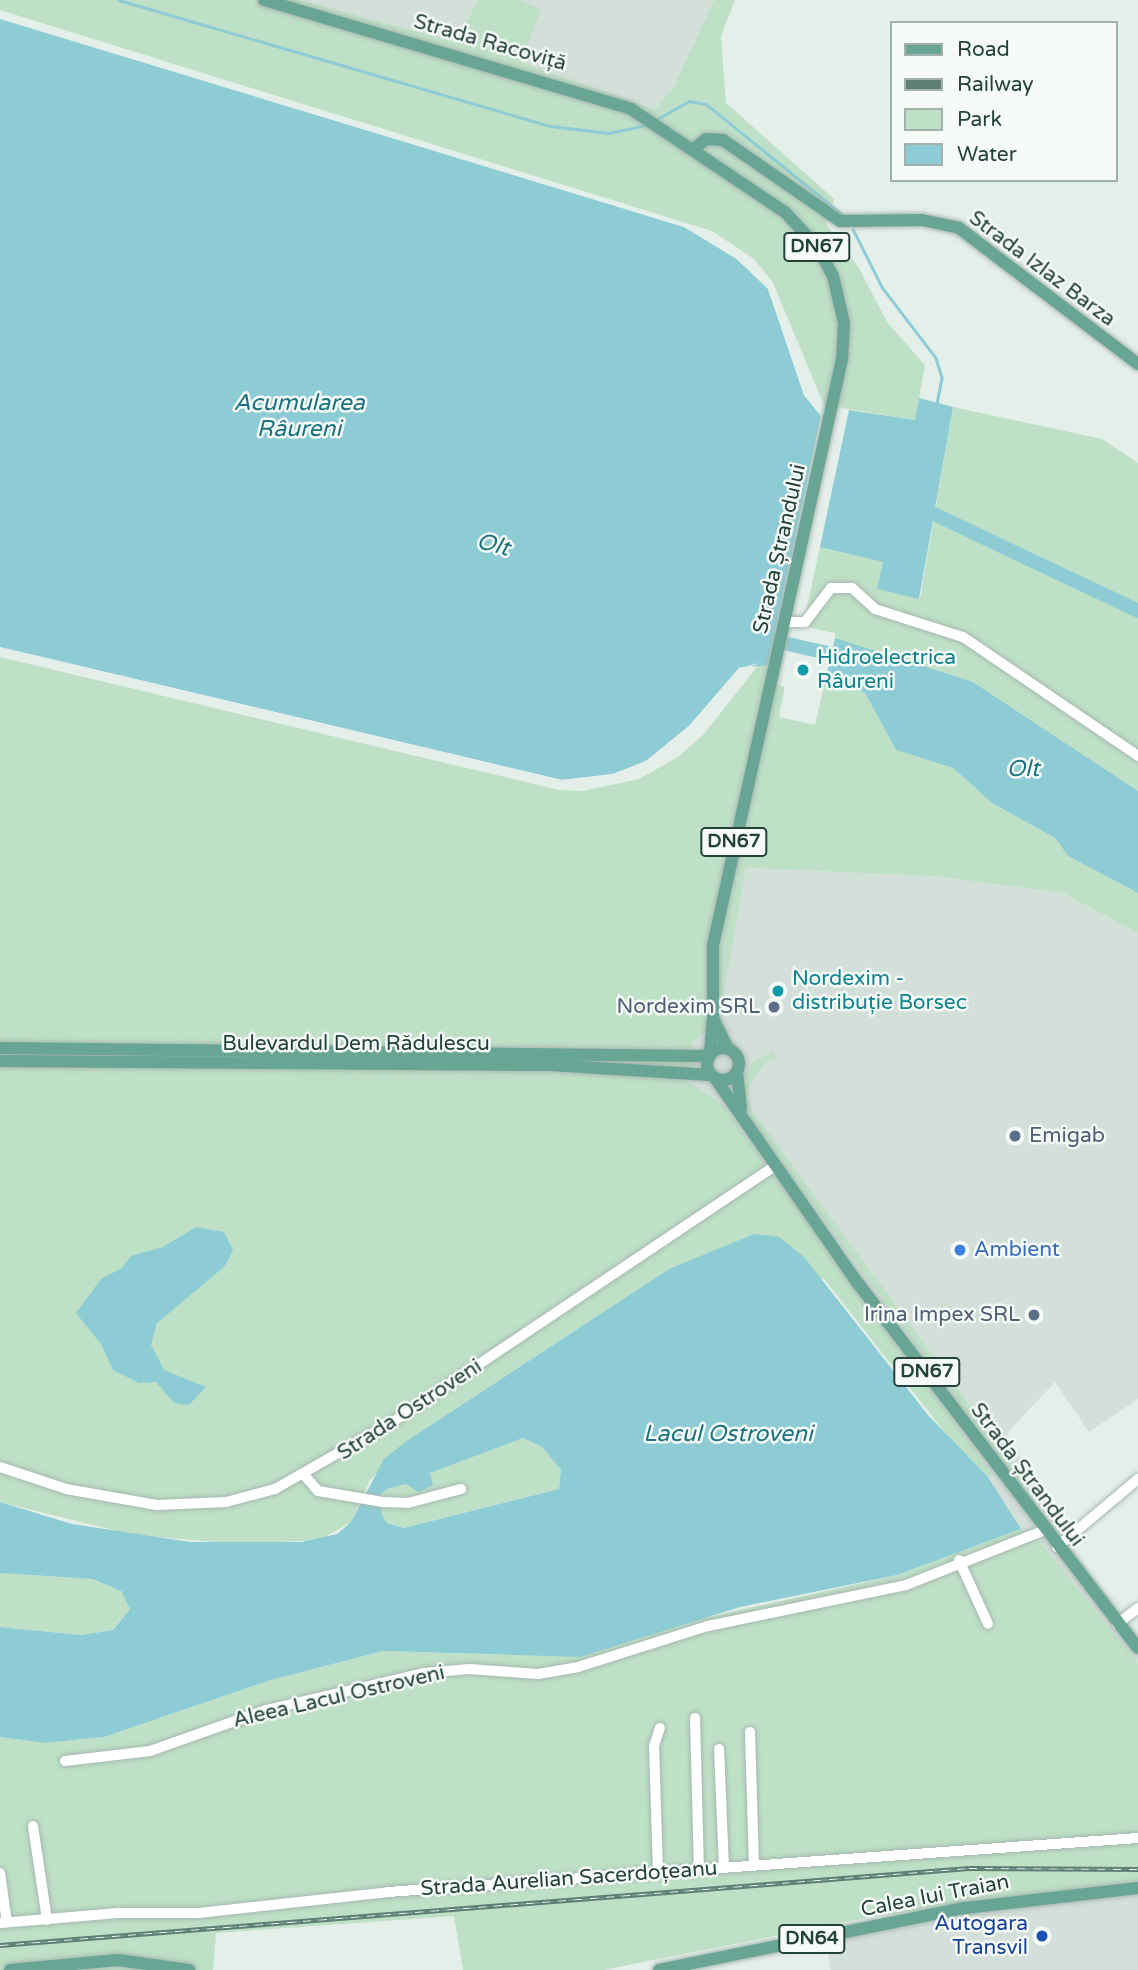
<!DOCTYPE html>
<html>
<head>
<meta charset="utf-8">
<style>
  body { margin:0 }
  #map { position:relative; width:1138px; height:1970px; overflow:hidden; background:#e5efea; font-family:"Varela Round",sans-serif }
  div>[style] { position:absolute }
  .built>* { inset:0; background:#d3dfd9 }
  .green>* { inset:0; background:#bee0c6 }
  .water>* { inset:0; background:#8dccd5 }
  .pier>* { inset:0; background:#e5efea }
  .stream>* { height:2.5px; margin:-1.25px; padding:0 1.25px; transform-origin:1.25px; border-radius:1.25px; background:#8dccd5 }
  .river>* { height:14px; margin:-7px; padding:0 7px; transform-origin:7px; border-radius:7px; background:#8dccd5 }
  .roads { filter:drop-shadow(0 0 2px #a7b8b1) drop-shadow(0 0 2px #a7b8b1) }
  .minor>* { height:10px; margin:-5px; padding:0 5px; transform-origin:5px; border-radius:5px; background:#fff }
  .major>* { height:12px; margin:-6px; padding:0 6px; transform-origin:6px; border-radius:6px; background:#69a594 }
  .major>.ring { margin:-6px; padding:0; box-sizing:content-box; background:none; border:12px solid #69a594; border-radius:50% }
  .rail>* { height:5px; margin-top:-2.5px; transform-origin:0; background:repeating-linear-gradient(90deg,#f6fbf8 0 8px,#5e7d74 0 16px); box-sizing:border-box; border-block:2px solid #5e7d74 }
  .dots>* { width:19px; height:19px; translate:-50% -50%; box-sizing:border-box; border:4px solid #f6fbf8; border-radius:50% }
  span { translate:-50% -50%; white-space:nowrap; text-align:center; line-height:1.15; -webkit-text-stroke:5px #f6fbf8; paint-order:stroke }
  .shield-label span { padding:2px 5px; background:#f6fbf8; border:2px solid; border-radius:5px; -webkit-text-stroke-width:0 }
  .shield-label { font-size:19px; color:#234239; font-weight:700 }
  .street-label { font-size:21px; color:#234239 }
  .culture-label { font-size:21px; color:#0d838f }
  .left { translate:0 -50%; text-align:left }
  .service-label { font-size:21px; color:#4e5e75 }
  .right { translate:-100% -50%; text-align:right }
  .shop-label { font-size:21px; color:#366cbe }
  .transit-label { font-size:21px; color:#164399 }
  .water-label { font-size:23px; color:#1b7381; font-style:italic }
  .legend { position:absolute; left:890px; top:21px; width:228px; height:161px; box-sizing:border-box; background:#f6fbf8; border:2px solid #a2b1ac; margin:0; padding:9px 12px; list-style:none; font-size:21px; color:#234239 }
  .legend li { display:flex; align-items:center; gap:14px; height:35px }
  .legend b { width:35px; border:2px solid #a2b1ac }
</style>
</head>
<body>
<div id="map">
  <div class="built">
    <div style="clip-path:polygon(301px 0,478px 0,456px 42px)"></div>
    <div style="clip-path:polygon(519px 0,714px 0,674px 86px,655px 109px,521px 62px,540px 9px)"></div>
    <div style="clip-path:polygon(746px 868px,933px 876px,1063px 893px,1138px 933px,1138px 1399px,1089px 1432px,1055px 1382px,1007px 1433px,1077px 1556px,1138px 1636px,1138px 1663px,1040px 1542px,1021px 1529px,988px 1477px,991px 1473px,723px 1105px,688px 1083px,692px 1043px)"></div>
    <div style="clip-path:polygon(1138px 1880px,1138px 1970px,831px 1970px,823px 1928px,1087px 1883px)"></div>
  </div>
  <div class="green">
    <div style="clip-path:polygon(0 0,301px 0,456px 42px,478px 0,519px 0,541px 9px,521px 62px,655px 109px,674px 86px,714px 0,735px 0,721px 36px,726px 103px,834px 199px,826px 224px,859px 268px,887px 322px,925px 365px,915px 420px,824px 405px,773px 283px,754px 259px,712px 231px,0 10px)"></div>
    <div style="clip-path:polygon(953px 407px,1102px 439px,1138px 463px,1138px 791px,973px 682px,901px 663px,835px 638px,835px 633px,803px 626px,820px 547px,883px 562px,877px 589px,920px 599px)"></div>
    <div style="clip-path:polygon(0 657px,559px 790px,583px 791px,639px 779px,678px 757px,704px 734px,760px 663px,768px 665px,765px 681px,785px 687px,779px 717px,815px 725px,827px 673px,865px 693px,896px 750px,953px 768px,992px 803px,1055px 838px,1068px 856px,1138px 893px,1138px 933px,1063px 893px,933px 876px,746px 868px,719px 1020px,692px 1043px,690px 1060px,697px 1066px,690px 1066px,688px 1082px,723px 1105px,992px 1474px,988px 1477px,965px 1458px,824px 1279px,669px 1269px,408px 1440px,370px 1480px,351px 1522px,320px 1540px,240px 1544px,133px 1535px,0 1502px)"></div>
    <div style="clip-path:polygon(772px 1052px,778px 1059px,766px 1061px,750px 1084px,747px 1099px,753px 1112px,998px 1443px,1049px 1524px,750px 1120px,743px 1077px,753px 1061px)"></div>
    <div style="clip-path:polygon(523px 1438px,542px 1447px,561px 1470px,559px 1489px,404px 1528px,387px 1523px,382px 1515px,380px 1495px,387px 1489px,406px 1484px,418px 1488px,430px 1473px)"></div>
    <div style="clip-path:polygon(1021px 1529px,1040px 1542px,1138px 1663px,1138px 1880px,865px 1918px,603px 1970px,463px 1970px,454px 1916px,216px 1933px,213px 1970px,0 1970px,0 1737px,45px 1743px,104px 1737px,271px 1680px,383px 1651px,510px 1655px,664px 1627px,897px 1575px)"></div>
    <div style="clip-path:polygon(0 1573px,91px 1579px,121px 1591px,130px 1609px,112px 1630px,81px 1635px,0 1627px)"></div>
  </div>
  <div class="water">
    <div style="clip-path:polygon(0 19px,684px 227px,748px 266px,768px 289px,804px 395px,821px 416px,768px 665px,739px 668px,689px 726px,646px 761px,613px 774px,562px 780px,0 647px)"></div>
    <div style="clip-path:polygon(919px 398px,953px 407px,919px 599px,877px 589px,883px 562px,820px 547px,849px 410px,915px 420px)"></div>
    <div style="clip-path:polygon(835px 638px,973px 682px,1138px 791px,1138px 893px,1068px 856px,1055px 838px,992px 803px,953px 768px,896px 750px,865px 693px,827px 673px)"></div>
    <div style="clip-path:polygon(196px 1227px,224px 1232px,233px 1250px,225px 1266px,157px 1323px,151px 1345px,164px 1370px,206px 1387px,189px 1405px,174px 1403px,156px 1382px,139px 1383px,113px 1370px,101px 1344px,76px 1313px,101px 1279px,122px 1268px,131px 1256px,163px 1247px)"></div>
    <div style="clip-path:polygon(evenodd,754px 1234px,779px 1237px,804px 1257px,928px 1415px,988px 1477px,1021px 1529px,897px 1575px,740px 1607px,580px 1657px,383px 1651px,271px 1680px,104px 1737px,45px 1743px,0 1737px,0 1627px,81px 1635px,113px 1630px,130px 1609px,121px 1591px,92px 1579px,0 1573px,0 1502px,72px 1524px,190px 1542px,301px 1542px,337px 1534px,351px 1522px,384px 1459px,408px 1440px,669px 1269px,754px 1234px,523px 1438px,542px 1447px,561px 1470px,559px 1489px,404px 1528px,387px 1523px,382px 1515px,380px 1495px,387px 1489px,406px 1484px,419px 1492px,433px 1485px,430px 1473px,523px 1438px)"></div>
  </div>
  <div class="pier">
    <div style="clip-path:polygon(1px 15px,686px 224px,727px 245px,771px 287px,807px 393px,821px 416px,804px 395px,768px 289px,725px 248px,684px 227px)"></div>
    <div style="clip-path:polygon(0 647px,562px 780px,613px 774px,646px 761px,689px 726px,739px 668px,760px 663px,741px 671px,692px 728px,648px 764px,614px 778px,562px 784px)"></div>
  </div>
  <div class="stream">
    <div style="left:119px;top:0;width:450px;rotate:16.3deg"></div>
    <div style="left:551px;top:126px;width:58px;rotate:6.9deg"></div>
    <div style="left:609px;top:133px;width:35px;rotate:-12deg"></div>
    <div style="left:657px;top:119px;width:37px;rotate:-29deg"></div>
    <div style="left:689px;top:101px;width:17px;rotate:10deg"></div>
    <div style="left:706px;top:104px;width:176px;rotate:39deg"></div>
    <div style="left:853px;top:229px;width:65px;rotate:63.4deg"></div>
    <div style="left:882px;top:287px;width:89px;rotate:52.7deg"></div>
    <div style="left:936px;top:358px;width:21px;rotate:73deg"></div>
    <div style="left:942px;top:378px;width:25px;rotate:101deg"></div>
  </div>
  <div class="river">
    <div style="left:934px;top:514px;width:226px;rotate:25.4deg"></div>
    <div style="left:770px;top:640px;width:81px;rotate:12.8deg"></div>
  </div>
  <div class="roads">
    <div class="minor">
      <div style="left:784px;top:622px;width:21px"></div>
      <div style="left:805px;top:622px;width:43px;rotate:-52.6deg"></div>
      <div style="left:831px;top:588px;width:21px"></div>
      <div style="left:852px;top:588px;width:31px;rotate:42deg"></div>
      <div style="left:875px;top:609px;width:92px;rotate:17.7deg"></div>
      <div style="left:963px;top:637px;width:212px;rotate:34.2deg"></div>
      <div style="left:0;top:1467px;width:70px;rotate:18.4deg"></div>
      <div style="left:66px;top:1489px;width:92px;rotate:10deg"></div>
      <div style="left:157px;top:1505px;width:69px;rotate:-2.5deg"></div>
      <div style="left:226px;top:1502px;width:51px;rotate:-14.9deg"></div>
      <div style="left:275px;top:1489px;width:137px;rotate:-29.7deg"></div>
      <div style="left:394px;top:1421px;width:458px;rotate:-33.8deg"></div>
      <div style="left:305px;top:1476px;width:20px;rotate:49deg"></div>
      <div style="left:318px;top:1491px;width:66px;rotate:9.6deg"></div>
      <div style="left:383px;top:1502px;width:25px;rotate:2deg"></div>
      <div style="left:408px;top:1503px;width:55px;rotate:-14.8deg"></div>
      <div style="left:1057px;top:1547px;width:106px;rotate:-40deg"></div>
      <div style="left:959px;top:1560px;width:70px;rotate:65.6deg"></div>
      <div style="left:1117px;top:1624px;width:26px;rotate:-37deg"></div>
      <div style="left:695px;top:1718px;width:150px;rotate:88.5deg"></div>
      <div style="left:750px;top:1732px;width:132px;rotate:88.3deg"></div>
      <div style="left:719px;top:1749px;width:118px;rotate:87.6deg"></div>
      <div style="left:65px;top:1761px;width:86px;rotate:-6.7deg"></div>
      <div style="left:150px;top:1751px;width:123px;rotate:-19.5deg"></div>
      <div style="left:266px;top:1710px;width:162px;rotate:-13.2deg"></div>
      <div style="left:424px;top:1673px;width:45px;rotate:-5.1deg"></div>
      <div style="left:469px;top:1669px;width:69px;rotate:4.1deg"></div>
      <div style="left:538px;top:1674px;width:41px;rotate:-9.9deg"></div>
      <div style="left:578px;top:1667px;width:136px;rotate:-17.5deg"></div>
      <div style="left:708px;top:1626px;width:202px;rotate:-11.7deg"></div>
      <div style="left:906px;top:1585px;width:149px;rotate:-21.6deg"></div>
      <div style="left:33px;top:1826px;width:95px;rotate:81.5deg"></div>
      <div style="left:658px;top:1872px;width:126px;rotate:-91.8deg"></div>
      <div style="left:654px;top:1746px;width:19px;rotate:-72deg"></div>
      <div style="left:0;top:1873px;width:50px;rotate:82deg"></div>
      <div style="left:0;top:1923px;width:119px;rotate:-4.8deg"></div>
      <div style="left:119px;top:1913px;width:80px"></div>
      <div style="left:199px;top:1913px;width:190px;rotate:-6.3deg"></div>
      <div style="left:388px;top:1892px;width:752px;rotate:-4.12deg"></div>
    </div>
    <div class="major">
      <div style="left:264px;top:0;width:383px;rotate:16.5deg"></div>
      <div style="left:631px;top:109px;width:185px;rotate:33.8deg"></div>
      <div style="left:785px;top:212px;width:49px;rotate:47.5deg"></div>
      <div style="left:818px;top:248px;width:32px;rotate:62deg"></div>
      <div style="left:833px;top:276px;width:48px;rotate:76.8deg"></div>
      <div style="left:844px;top:323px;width:36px;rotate:93deg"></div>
      <div style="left:842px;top:359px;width:600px;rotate:102.41deg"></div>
      <div style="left:713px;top:945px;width:73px;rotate:90deg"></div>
      <div style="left:713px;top:1018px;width:34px;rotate:64deg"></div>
      <div style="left:695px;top:148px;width:14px;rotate:-39deg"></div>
      <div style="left:706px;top:139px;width:17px;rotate:3deg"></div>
      <div style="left:723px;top:140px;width:142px;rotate:34.7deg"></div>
      <div style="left:840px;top:221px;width:82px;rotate:-0.7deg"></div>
      <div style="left:922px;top:220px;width:38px;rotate:12deg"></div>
      <div style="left:959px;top:228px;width:225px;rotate:37.2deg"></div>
      <div style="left:0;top:1048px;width:701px;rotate:0.65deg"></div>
      <div style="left:701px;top:1056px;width:9px;rotate:-6deg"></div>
      <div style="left:710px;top:1055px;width:31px;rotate:-86deg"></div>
      <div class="ring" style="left:707px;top:1048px;width:20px;height:20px"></div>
      <div style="left:0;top:1061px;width:550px;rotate:0.42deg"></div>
      <div style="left:550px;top:1065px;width:161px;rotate:3.6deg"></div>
      <div style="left:737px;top:1071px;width:38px;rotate:84deg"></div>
      <div style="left:715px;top:1078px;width:249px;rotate:55.2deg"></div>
      <div style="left:857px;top:1282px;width:461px;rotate:52.5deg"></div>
      <div style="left:10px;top:1970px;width:108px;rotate:-5.3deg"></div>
      <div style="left:118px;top:1960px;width:72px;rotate:8deg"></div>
      <div style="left:659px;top:1970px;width:312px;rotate:-11.5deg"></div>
      <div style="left:965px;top:1908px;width:174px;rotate:-6.6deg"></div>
    </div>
  </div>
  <div class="rail">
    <div style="left:0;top:1945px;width:972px;rotate:-4.54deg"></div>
    <div style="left:969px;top:1868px;width:169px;rotate:0.3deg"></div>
  </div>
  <div class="dots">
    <div style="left:803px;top:670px;background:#0f9aa8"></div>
    <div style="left:778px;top:991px;background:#0f9aa8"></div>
    <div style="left:774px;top:1007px;background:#5c6f8a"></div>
    <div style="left:1015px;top:1136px;background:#5c6f8a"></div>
    <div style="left:960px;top:1250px;background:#3f7fe0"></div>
    <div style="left:1034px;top:1315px;background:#5c6f8a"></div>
    <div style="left:1042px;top:1936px;background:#1a4fb4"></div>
  </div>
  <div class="shield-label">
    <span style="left:817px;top:247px">DN67</span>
    <span style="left:734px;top:842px">DN67</span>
    <span style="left:927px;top:1372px">DN67</span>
    <span style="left:812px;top:1939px">DN64</span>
  </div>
  <div class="street-label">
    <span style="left:490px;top:43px;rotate:16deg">Strada Racoviță</span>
    <span style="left:1042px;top:269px;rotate:37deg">Strada Izlaz Barza</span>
    <span style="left:780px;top:549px;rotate:-77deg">Strada Ștrandului</span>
    <span style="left:356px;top:1044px">Bulevardul Dem Rădulescu</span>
    <span style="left:410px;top:1410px;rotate:-33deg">Strada Ostroveni</span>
    <span style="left:1027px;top:1475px;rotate:53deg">Strada Ștrandului</span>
    <span style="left:339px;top:1697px;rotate:-13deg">Aleea Lacul Ostroveni</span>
    <span style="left:569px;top:1879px;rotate:-4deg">Strada Aurelian Sacerdoțeanu</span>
    <span style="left:935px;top:1896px;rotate:-11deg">Calea lui Traian</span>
  </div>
  <div class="culture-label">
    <span class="left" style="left:817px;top:670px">Hidroelectrica<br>Râureni</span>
    <span class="left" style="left:792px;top:991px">Nordexim -<br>distribuție Borsec</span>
  </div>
  <div class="service-label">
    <span class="right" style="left:760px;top:1007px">Nordexim SRL</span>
    <span class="left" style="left:1029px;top:1136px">Emigab</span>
    <span class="right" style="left:1020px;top:1315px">Irina Impex SRL</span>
  </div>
  <div class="shop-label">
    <span class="left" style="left:974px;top:1250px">Ambient</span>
  </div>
  <div class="transit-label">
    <span class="right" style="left:1028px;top:1936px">Autogara<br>Transvil</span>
  </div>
  <div class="water-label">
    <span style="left:299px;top:416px">Acumularea<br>Râureni</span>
    <span style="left:493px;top:545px;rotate:15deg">Olt</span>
    <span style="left:1023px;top:769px">Olt</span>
    <span style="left:728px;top:1434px">Lacul Ostroveni</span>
  </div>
  <ul class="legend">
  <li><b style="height:9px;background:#69a594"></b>Road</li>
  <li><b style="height:9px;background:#5e7d74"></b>Railway</li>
  <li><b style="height:19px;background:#bee0c6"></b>Park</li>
  <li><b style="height:19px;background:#8dccd5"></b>Water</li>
  </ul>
</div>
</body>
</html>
